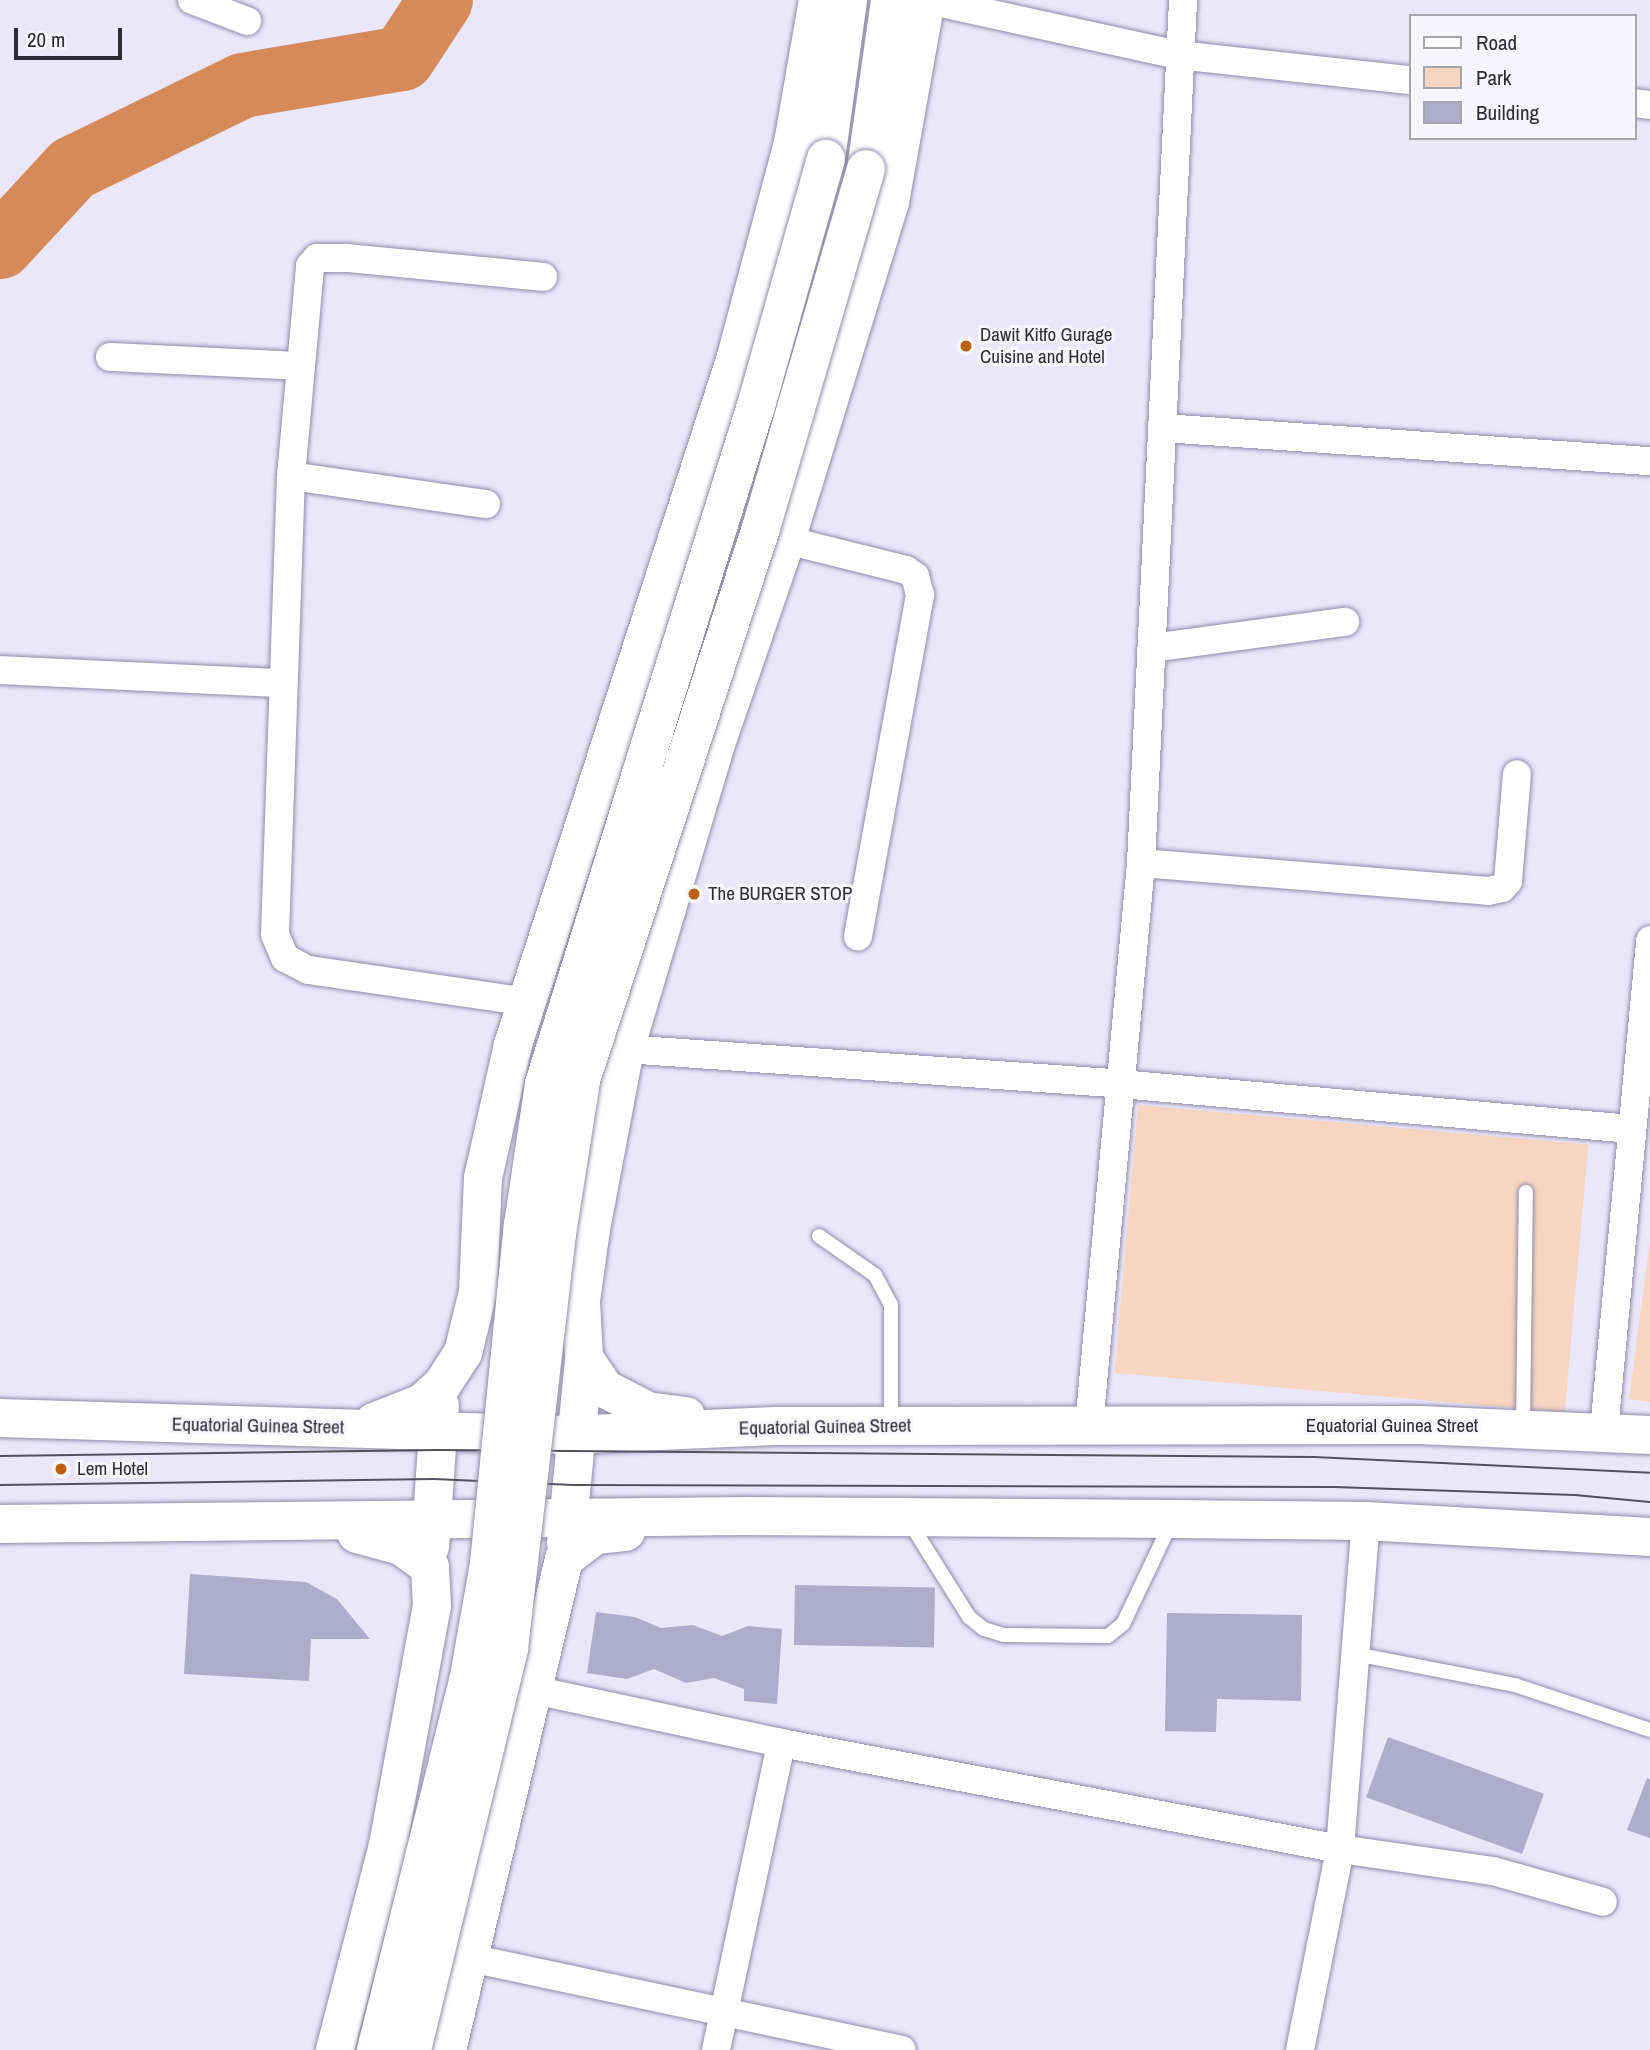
<!DOCTYPE html>
<html>
<head>
<meta charset="utf-8">
<style>
  body { margin:0 }
  #map { position:relative; width:1650px; height:2050px; overflow:hidden; background:#eae7fb; font-family:"Archivo Narrow",sans-serif }
  div>[style] { position:absolute }
  .green>* { inset:0; background:#f6d5c1; transform-origin:0 0 }
  .river>* { height:65px; margin:-32.5px; padding:0 32.5px; transform-origin:32.5px; border-radius:32.5px; background:#d78a59 }
  .building>* { inset:0; background:#afabca; transform-origin:0 0 }
  .roads { filter:drop-shadow(0 0 2px #8f8ba9) drop-shadow(0 0 2px #8f8ba9) }
  .service>* { height:14px; margin:-7px; padding:0 7px; transform-origin:7px; border-radius:7px; background:#fff }
  .minor>* { height:28px; margin:-14px; padding:0 14px; transform-origin:14px; border-radius:14px; background:#fff }
  .primary>* { height:38px; margin:-19px; padding:0 19px; transform-origin:19px; border-radius:19px; background:#fff }
  .tram>* { height:2px; margin:-1px; padding:0 1px; transform-origin:1px; border-radius:1px; background:#53515e }
  .bridges { filter:drop-shadow(0 0 2px #8f8ba9) drop-shadow(0 0 2px #8f8ba9) }
  .primary-bridge>* { height:38px; margin:-19px; padding:0 19px; transform-origin:19px; border-radius:19px; background:#fff }
  .dots>* { width:19px; height:19px; translate:-50% -50%; box-sizing:border-box; border:4px solid #f7f6fd; border-radius:50% }
  span { translate:-50% -50%; white-space:nowrap; text-align:center; line-height:1.15; -webkit-text-stroke:6px #f7f6fd; paint-order:stroke }
  .poi-label { font-size:19px; color:#2c2a36 }
  .left { translate:0 -50%; text-align:left }
  .street-label { font-size:19px; color:#2c2a36 }
  .legend { position:absolute; left:1409px; top:14px; width:228px; height:126px; box-sizing:border-box; background:#f7f6fd; border:2px solid #a6a4ad; margin:0; padding:9px 12px; list-style:none; font-size:21px; color:#2c2a36 }
  .legend li { display:flex; align-items:center; gap:14px; height:35px }
  .legend b { width:35px; border:2px solid #a6a4ad }
  .scale { position:absolute; left:14px; top:28px; width:108px; height:32px; box-sizing:border-box; border:4px solid #2c2a36; border-top:0; padding-left:9px; font-size:21px; line-height:24px; white-space:nowrap; color:#2c2a36; -webkit-text-stroke:5px #f7f6fd; paint-order:stroke }
</style>
</head>
<body>
<div id="map">
  <div class="green">
    <div style="left:1138px;top:1105px;width:452px;height:269px;rotate:5deg"></div>
    <div style="clip-path:polygon(1650px 1241px,1650px 1402px,1629px 1399px)"></div>
  </div>
  <div class="river">
    <div style="left:0;top:246px;width:106px;rotate:-47.3deg"></div>
    <div style="left:72px;top:168px;width:189px;rotate:-26deg"></div>
    <div style="left:242px;top:85px;width:162px;rotate:-9.6deg"></div>
    <div style="left:402px;top:58px;width:69px;rotate:-56.8deg"></div>
  </div>
  <div class="building">
    <div style="clip-path:polygon(190px 1574px,306px 1582px,337px 1599px,370px 1639px,311px 1639px,309px 1681px,184px 1674px)"></div>
    <div style="left:795px;top:1585px;width:140px;height:60px;rotate:1deg"></div>
    <div style="clip-path:polygon(596px 1612px,635px 1617px,661px 1628px,693px 1625px,722px 1636px,748px 1626px,782px 1629px,777px 1704px,744px 1701px,744px 1689px,714px 1678px,686px 1683px,654px 1669px,627px 1679px,587px 1673px)"></div>
    <div style="clip-path:polygon(1167px 1613px,1302px 1615px,1301px 1701px,1217px 1699px,1216px 1732px,1165px 1731px)"></div>
    <div style="left:1388px;top:1737px;width:166px;height:64px;rotate:20deg"></div>
    <div style="clip-path:polygon(1647px 1778px,1650px 1779px,1650px 1838px,1627px 1830px)"></div>
  </div>
  <div class="roads">
    <div class="service">
      <div style="left:819px;top:1236px;width:68px;rotate:34.9deg"></div>
      <div style="left:875px;top:1275px;width:34px;rotate:62deg"></div>
      <div style="left:891px;top:1305px;width:119px;rotate:90deg"></div>
      <div style="left:1523px;top:1427px;width:235px;rotate:-89.3deg"></div>
      <div style="left:910px;top:1523px;width:111px;rotate:57.9deg"></div>
      <div style="left:969px;top:1617px;width:19px;rotate:39deg"></div>
      <div style="left:984px;top:1629px;width:21px;rotate:17deg"></div>
      <div style="left:1004px;top:1635px;width:104px;rotate:0.6deg"></div>
      <div style="left:1108px;top:1636px;width:19px;rotate:-39deg"></div>
      <div style="left:1123px;top:1624px;width:112px;rotate:-64.6deg"></div>
      <div style="left:1355px;top:1654px;width:163px;rotate:11deg"></div>
      <div style="left:1515px;top:1685px;width:142px;rotate:18.4deg"></div>
    </div>
    <div class="minor">
      <div style="left:192px;top:0;width:59px;rotate:20.9deg"></div>
      <div style="left:928px;top:0;width:256px;rotate:12.4deg"></div>
      <div style="left:1178px;top:55px;width:233px;rotate:6.2deg"></div>
      <div style="left:1634px;top:103px;width:16px;rotate:7deg"></div>
      <div style="left:110px;top:357px;width:190px;rotate:2.7deg"></div>
      <div style="left:1163px;top:428px;width:488px;rotate:3.9deg"></div>
      <div style="left:291px;top:476px;width:197px;rotate:8.2deg"></div>
      <div style="left:786px;top:540px;width:124px;rotate:14deg"></div>
      <div style="left:906px;top:570px;width:11px;rotate:34deg"></div>
      <div style="left:915px;top:576px;width:20px;rotate:75deg"></div>
      <div style="left:920px;top:595px;width:347px;rotate:100.3deg"></div>
      <div style="left:1152px;top:648px;width:195px;rotate:-7.7deg"></div>
      <div style="left:0;top:670px;width:280px;rotate:2.7deg"></div>
      <div style="left:1141px;top:863px;width:348px;rotate:4.6deg"></div>
      <div style="left:1488px;top:891px;width:14px;rotate:-12deg"></div>
      <div style="left:1502px;top:888px;width:9px;rotate:-49deg"></div>
      <div style="left:1508px;top:881px;width:107px;rotate:-85.2deg"></div>
      <div style="left:528px;top:1002px;width:222px;rotate:-171.7deg"></div>
      <div style="left:308px;top:970px;width:26px;rotate:-152deg"></div>
      <div style="left:285px;top:958px;width:26px;rotate:-113deg"></div>
      <div style="left:275px;top:934px;width:458px;rotate:-88deg"></div>
      <div style="left:291px;top:476px;width:211px;rotate:-84.8deg"></div>
      <div style="left:310px;top:266px;width:11px;rotate:-49deg"></div>
      <div style="left:317px;top:258px;width:30px"></div>
      <div style="left:347px;top:258px;width:197px;rotate:5.5deg"></div>
      <div style="left:625px;top:1049px;width:496px;rotate:4deg"></div>
      <div style="left:1120px;top:1084px;width:513px;rotate:5.03deg"></div>
      <div style="left:1089px;top:1426px;width:565px;rotate:-84.72deg"></div>
      <div style="left:1141px;top:863px;width:864px;rotate:-87.21deg"></div>
      <div style="left:1604px;top:1430px;width:492px;rotate:-84.6deg"></div>
      <div style="left:534px;top:1690px;width:253px;rotate:12.1deg"></div>
      <div style="left:470px;top:1958px;width:441px;rotate:12deg"></div>
      <div style="left:716px;top:2050px;width:314px;rotate:-78deg"></div>
      <div style="left:781px;top:1743px;width:569px;rotate:10.74deg"></div>
      <div style="left:1340px;top:1849px;width:155px;rotate:8.2deg"></div>
      <div style="left:1493px;top:1871px;width:114px;rotate:15.7deg"></div>
      <div style="left:1300px;top:2050px;width:205px;rotate:-78.7deg"></div>
      <div style="left:1340px;top:1849px;width:329px;rotate:-85.5deg"></div>
    </div>
    <div class="primary">
      <div style="left:826px;top:159px;width:161px;rotate:-82.1deg"></div>
      <div style="left:866px;top:169px;width:171px;rotate:-81.9deg"></div>
      <div style="left:686px;top:1416px;width:38px;rotate:-173deg"></div>
      <div style="left:648px;top:1411px;width:48px;rotate:-152.9deg"></div>
      <div style="left:605px;top:1389px;width:37px;rotate:-124deg"></div>
      <div style="left:584px;top:1358px;width:57px;rotate:-93deg"></div>
      <div style="left:581px;top:1301px;width:73px;rotate:-82.1deg"></div>
      <div style="left:591px;top:1229px;width:183px;rotate:-79.3deg"></div>
      <div style="left:625px;top:1049px;width:325px;rotate:-73.4deg"></div>
      <div style="left:718px;top:738px;width:209px;rotate:-71deg"></div>
      <div style="left:786px;top:540px;width:354px;rotate:-72.9deg"></div>
      <div style="left:890px;top:202px;width:205px;rotate:-79.9deg"></div>
      <div style="left:0;top:1418px;width:567px;rotate:1.72deg"></div>
      <div style="left:567px;top:1435px;width:208px;rotate:-2.5deg"></div>
      <div style="left:775px;top:1426px;width:645px;rotate:-0.09deg"></div>
      <div style="left:1420px;top:1425px;width:230px;rotate:2.5deg"></div>
      <div style="left:374px;top:1422px;width:52px;rotate:-21.6deg"></div>
      <div style="left:422px;top:1403px;width:27px;rotate:-42deg"></div>
      <div style="left:442px;top:1385px;width:38px;rotate:-57deg"></div>
      <div style="left:463px;top:1353px;width:63px;rotate:-76.2deg"></div>
      <div style="left:478px;top:1292px;width:114px;rotate:-87.5deg"></div>
      <div style="left:483px;top:1178px;width:136px;rotate:-77.3deg"></div>
      <div style="left:513px;top:1045px;width:723px;rotate:-72.04deg"></div>
      <div style="left:736px;top:357px;width:221px;rotate:-75.1deg"></div>
      <div style="left:793px;top:143px;width:145px;rotate:-80.1deg"></div>
      <div style="left:0;top:1524px;width:746px;rotate:-0.61deg"></div>
      <div style="left:746px;top:1516px;width:427px;rotate:0.4deg"></div>
      <div style="left:1173px;top:1519px;width:193px;rotate:0.6deg"></div>
      <div style="left:1366px;top:1521px;width:284px;rotate:3.2deg"></div>
      <div style="left:566px;top:1543px;width:186px;rotate:-84.4deg"></div>
      <div style="left:430px;top:1547px;width:142px;rotate:-86deg"></div>
      <div style="left:335px;top:2050px;width:212px;rotate:-75.5deg"></div>
      <div style="left:388px;top:1845px;width:243px;rotate:-79.6deg"></div>
      <div style="left:432px;top:1606px;width:39px;rotate:-93deg"></div>
      <div style="left:430px;top:1567px;width:36px;rotate:-144deg"></div>
      <div style="left:401px;top:1546px;width:46px;rotate:-164.7deg"></div>
      <div style="left:447px;top:2050px;width:505px;rotate:-76.6deg"></div>
      <div style="left:564px;top:1559px;width:40px;rotate:-37deg"></div>
      <div style="left:596px;top:1535px;width:30px;rotate:-6deg"></div>
    </div>
  </div>
  <div class="tram">
    <div style="left:0;top:1456px;width:436px;rotate:-0.8deg"></div>
    <div style="left:436px;top:1450px;width:879px;rotate:0.46deg"></div>
    <div style="left:1315px;top:1457px;width:335px;rotate:2.7deg"></div>
    <div style="left:0;top:1485px;width:434px;rotate:-0.8deg"></div>
    <div style="left:434px;top:1479px;width:140px;rotate:2.5deg"></div>
    <div style="left:574px;top:1485px;width:760px;rotate:0.15deg"></div>
    <div style="left:1334px;top:1487px;width:241px;rotate:1.9deg"></div>
    <div style="left:1575px;top:1495px;width:75px;rotate:5.3deg"></div>
  </div>
  <div class="bridges">
    <div class="primary-bridge">
      <div style="left:376px;top:2050px;width:379px;rotate:-76deg"></div>
      <div style="left:468px;top:1682px;width:120px;rotate:-79.9deg"></div>
      <div style="left:489px;top:1564px;width:341px;rotate:-84.3deg"></div>
      <div style="left:523px;top:1225px;width:143px;rotate:-81.5deg"></div>
      <div style="left:544px;top:1084px;width:710px;rotate:-72.64deg"></div>
      <div style="left:756px;top:406px;width:257px;rotate:-74.2deg"></div>
      <div style="left:412px;top:2050px;width:414px;rotate:-76.4deg"></div>
      <div style="left:509px;top:1648px;width:417px;rotate:-83.4deg"></div>
      <div style="left:557px;top:1234px;width:156px;rotate:-81.1deg"></div>
      <div style="left:581px;top:1080px;width:581px;rotate:-71.94deg"></div>
      <div style="left:761px;top:528px;width:374px;rotate:-73.7deg"></div>
    </div>
  </div>
  <div class="dots">
    <div style="left:966px;top:346px;background:#bd6012"></div>
    <div style="left:694px;top:894px;background:#bd6012"></div>
    <div style="left:61px;top:1469px;background:#bd6012"></div>
  </div>
  <div class="poi-label">
    <span class="left" style="left:980px;top:346px">Dawit Kitfo Gurage<br>Cuisine and Hotel</span>
    <span class="left" style="left:708px;top:894px">The BURGER STOP</span>
    <span class="left" style="left:77px;top:1469px">Lem Hotel</span>
  </div>
  <div class="street-label">
    <span style="left:258px;top:1426px;rotate:1deg">Equatorial Guinea Street</span>
    <span style="left:1392px;top:1426px">Equatorial Guinea Street</span>
    <span style="left:825px;top:1427px;rotate:-1deg">Equatorial Guinea Street</span>
  </div>
  <ul class="legend">
  <li><b style="height:9px;background:#fff"></b>Road</li>
  <li><b style="height:19px;background:#f6d5c1"></b>Park</li>
  <li><b style="height:19px;background:#afabca"></b>Building</li>
  </ul>
  <div class="scale">20 m</div>
</div>
</body>
</html>
